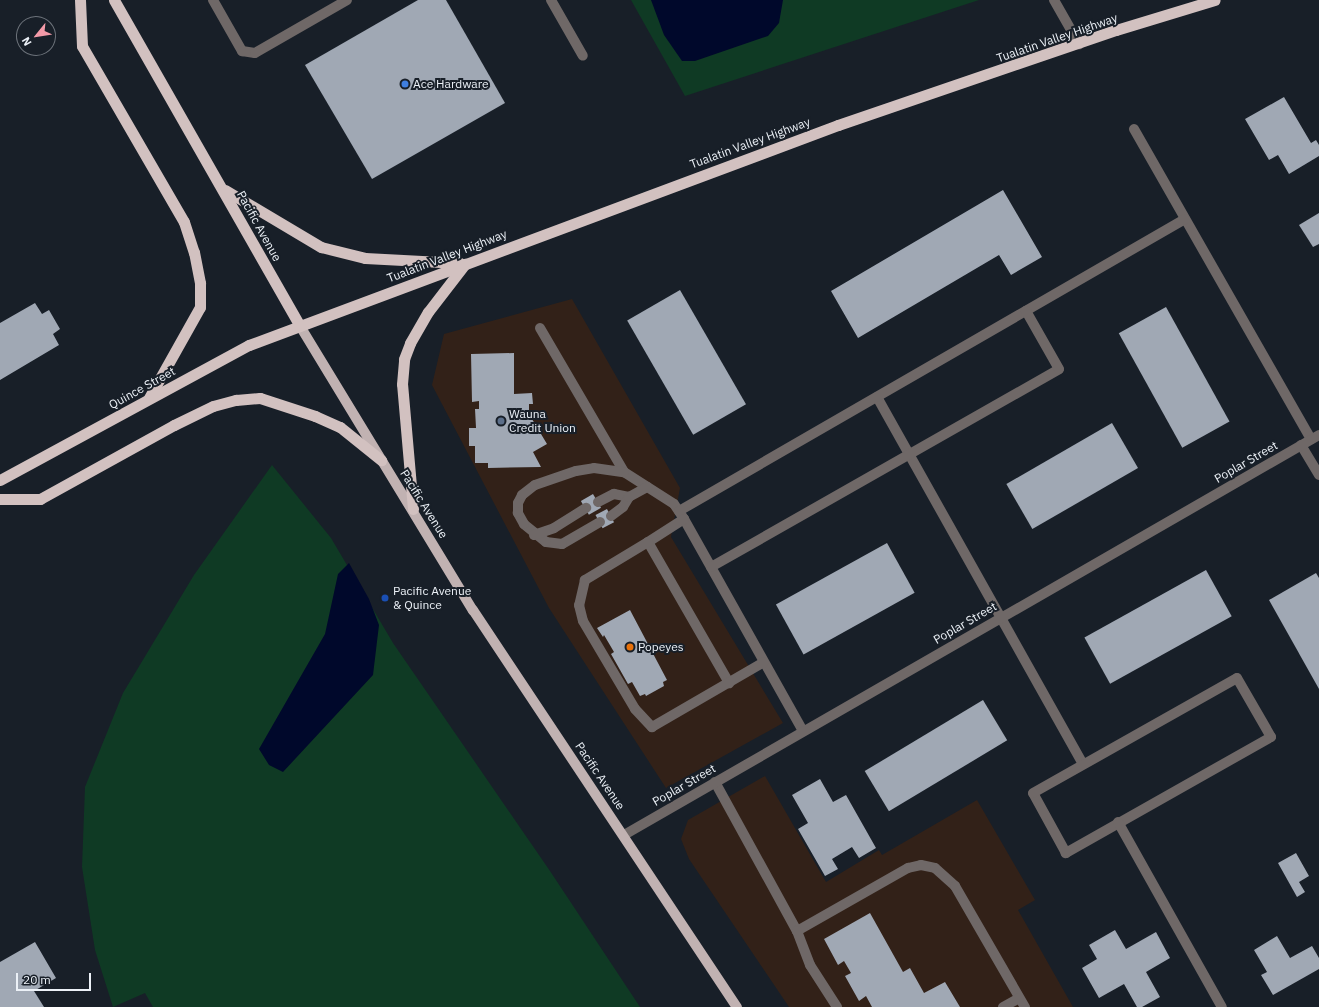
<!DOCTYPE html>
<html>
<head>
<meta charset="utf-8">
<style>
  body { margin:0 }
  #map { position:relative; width:1319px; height:1007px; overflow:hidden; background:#181f28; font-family:"IBM Plex Sans",sans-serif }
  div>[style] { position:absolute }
  .commercial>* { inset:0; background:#322118 }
  .green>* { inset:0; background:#0f3a24 }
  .water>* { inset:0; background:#00082b }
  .building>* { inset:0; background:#a0a8b4; transform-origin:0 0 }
  .service>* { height:10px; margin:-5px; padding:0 5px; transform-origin:5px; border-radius:5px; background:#6f6867 }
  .minor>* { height:10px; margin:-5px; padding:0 5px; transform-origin:5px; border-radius:5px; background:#6f6867 }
  .primary>* { height:10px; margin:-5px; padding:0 5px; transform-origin:5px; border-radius:5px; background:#c1b2b2 }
  .trunk>* { height:11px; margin:-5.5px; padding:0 5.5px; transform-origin:5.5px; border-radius:5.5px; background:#d2c1c0 }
  .dots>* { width:11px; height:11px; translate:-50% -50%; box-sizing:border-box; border:2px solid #181f28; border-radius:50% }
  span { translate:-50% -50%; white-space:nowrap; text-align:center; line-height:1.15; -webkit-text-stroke:4px #181f28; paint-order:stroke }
  .street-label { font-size:12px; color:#ecf1f7 }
  .poi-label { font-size:12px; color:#ecf1f7 }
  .left { translate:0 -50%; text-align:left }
  .north { position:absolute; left:16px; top:16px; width:40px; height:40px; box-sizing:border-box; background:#181f28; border:1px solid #6d737b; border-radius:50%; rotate:240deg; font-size:11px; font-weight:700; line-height:16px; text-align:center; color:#ecf1f7 }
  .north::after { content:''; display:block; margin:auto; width:14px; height:18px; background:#f39aa8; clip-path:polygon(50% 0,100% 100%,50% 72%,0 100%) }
  .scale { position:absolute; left:16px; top:973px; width:75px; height:18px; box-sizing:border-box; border:2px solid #ecf1f7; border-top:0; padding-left:5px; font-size:12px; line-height:14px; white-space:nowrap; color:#ecf1f7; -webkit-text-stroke:3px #181f28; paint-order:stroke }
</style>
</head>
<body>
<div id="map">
  <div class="commercial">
    <div style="clip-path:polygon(572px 299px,680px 488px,671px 537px,783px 723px,666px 788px,549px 608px,432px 385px,444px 334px)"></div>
    <div style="clip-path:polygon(765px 776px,826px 882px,879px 850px,882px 855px,977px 800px,1035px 900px,1018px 910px,1073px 1007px,789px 1007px,689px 859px,681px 839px,688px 820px)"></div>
  </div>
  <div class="green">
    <div style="clip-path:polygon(631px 0,979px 0,685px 96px)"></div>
    <div style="clip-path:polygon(272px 465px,331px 538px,393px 643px,550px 871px,640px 1007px,153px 1007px,145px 993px,113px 1007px,95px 950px,82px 867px,85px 787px,123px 693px,194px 575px)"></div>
  </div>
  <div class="water">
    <div style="clip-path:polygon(651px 0,783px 0,779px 23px,768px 36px,695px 61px,682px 61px,664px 35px)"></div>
    <div style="clip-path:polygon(349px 563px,369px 599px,379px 625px,373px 675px,283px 772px,269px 765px,259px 749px,325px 634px,338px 574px)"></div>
  </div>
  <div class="building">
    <div style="clip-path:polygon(418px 0,446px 0,505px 103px,372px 179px,305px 65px)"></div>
    <div style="clip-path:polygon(1284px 97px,1311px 143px,1316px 140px,1319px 145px,1319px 156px,1289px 174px,1278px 155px,1269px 160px,1245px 119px)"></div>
    <div style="clip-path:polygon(1003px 190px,1042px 257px,1011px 275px,999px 255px,858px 338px,831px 291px)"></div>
    <div style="clip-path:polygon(1319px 213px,1319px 244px,1313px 247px,1299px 225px)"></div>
    <div style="left:680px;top:290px;width:132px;height:61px;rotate:60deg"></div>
    <div style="clip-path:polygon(35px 303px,42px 314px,49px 310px,60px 329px,53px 334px,59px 345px,0 380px,0 323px)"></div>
    <div style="left:1166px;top:307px;width:131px;height:54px;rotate:61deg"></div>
    <div style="clip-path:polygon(514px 353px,514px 394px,532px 393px,533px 404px,529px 404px,529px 414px,547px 444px,533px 452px,541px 467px,488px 468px,488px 463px,475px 463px,475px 446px,469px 446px,469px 428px,476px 428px,475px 409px,479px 409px,479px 401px,472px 402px,471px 354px)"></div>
    <div style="left:1112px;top:423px;width:52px;height:122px;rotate:60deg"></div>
    <div style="left:593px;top:494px;width:16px;height:14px;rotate:60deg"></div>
    <div style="left:607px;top:509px;width:15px;height:13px;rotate:62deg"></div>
    <div style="left:887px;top:543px;width:57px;height:127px;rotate:61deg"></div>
    <div style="left:1206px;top:570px;width:53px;height:139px;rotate:61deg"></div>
    <div style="clip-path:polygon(1316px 573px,1319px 578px,1319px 689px,1269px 600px)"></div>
    <div style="clip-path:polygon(630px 610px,667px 680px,663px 682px,664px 686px,646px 696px,645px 694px,640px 696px,632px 682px,628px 684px,611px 654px,614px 652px,604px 635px,603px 637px,597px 628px)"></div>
    <div style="left:983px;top:700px;width:47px;height:138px;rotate:59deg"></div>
    <div style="clip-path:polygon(820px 779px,833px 802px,846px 795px,876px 848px,859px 858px,852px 847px,832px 859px,838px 869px,825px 876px,798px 829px,808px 823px,792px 795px)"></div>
    <div style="clip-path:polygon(1296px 853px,1309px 876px,1299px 882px,1305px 892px,1297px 897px,1278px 863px)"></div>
    <div style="clip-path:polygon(870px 913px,903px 972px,910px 968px,924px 993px,945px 982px,960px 1007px,872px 1007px,866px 996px,859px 1001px,845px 976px,851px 973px,844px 961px,838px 965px,824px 939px)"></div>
    <div style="clip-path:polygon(1115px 930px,1126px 949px,1156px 932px,1170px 958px,1146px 972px,1160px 997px,1142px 1007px,1137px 1007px,1124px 984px,1099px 998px,1082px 968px,1097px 959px,1089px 945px)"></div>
    <div style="clip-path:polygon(1277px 936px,1290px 958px,1312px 946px,1319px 958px,1319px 969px,1273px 995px,1261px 975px,1267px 972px,1254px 950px)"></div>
    <div style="clip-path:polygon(35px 942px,56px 978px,34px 991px,44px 1007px,0 1007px,0 962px)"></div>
  </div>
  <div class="service">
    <div style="left:213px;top:0;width:59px;rotate:60.4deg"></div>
    <div style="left:242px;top:51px;width:13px;rotate:9deg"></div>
    <div style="left:255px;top:53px;width:106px;rotate:-29.9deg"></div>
    <div style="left:551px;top:0;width:64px;rotate:60.3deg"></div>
    <div style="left:1134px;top:129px;width:357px;rotate:60.3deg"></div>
    <div style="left:540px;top:328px;width:167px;rotate:59.7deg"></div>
    <div style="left:624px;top:472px;width:59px;rotate:32.6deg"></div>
    <div style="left:674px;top:504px;width:18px;rotate:56deg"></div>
    <div style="left:684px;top:519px;width:243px;rotate:60.7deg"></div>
    <div style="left:877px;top:397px;width:421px;rotate:60.7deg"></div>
    <div style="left:598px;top:502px;width:18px;rotate:-27deg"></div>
    <div style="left:614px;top:494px;width:15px;rotate:11deg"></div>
    <div style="left:679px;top:511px;width:584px;rotate:-29.99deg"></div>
    <div style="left:611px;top:516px;width:15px;rotate:-37deg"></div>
    <div style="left:623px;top:507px;width:12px;rotate:-59deg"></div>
    <div style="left:629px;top:497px;width:21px;rotate:-29deg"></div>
    <div style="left:684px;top:519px;width:43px;rotate:147.4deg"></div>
    <div style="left:648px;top:542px;width:163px;rotate:60.1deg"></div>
    <div style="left:600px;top:522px;width:44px;rotate:149.9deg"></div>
    <div style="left:562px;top:544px;width:16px;rotate:-173deg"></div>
    <div style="left:546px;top:542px;width:28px;rotate:-141deg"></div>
    <div style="left:524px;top:524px;width:13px;rotate:-119deg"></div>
    <div style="left:518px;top:513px;width:10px;rotate:-90deg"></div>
    <div style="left:518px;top:503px;width:9px;rotate:-63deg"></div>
    <div style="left:522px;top:495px;width:16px;rotate:-38deg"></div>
    <div style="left:535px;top:485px;width:43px;rotate:-18.9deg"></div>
    <div style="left:576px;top:471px;width:18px;rotate:-9deg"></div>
    <div style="left:594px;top:468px;width:30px;rotate:8deg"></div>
    <div style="left:534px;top:535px;width:21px;rotate:-19deg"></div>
    <div style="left:554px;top:528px;width:38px;rotate:-32deg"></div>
    <div style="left:648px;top:542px;width:74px;rotate:148.9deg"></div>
    <div style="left:585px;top:580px;width:26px;rotate:103deg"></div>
    <div style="left:579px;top:605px;width:16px;rotate:76deg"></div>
    <div style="left:583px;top:621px;width:102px;rotate:59.4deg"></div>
    <div style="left:635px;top:709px;width:25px;rotate:47deg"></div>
    <div style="left:652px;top:727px;width:129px;rotate:-30.1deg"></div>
    <div style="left:711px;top:567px;width:400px;rotate:-29.6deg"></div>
    <div style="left:1059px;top:369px;width:67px;rotate:-119.6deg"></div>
    <div style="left:1237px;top:678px;width:68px;rotate:60deg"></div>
    <div style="left:1271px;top:737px;width:236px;rotate:150.5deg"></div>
    <div style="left:1066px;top:853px;width:68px;rotate:-118.8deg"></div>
    <div style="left:1033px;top:793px;width:234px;rotate:-29.4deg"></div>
    <div style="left:715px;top:782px;width:170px;rotate:61.2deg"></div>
    <div style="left:797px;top:931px;width:128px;rotate:-29.6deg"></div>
    <div style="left:908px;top:868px;width:13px;rotate:-13deg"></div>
    <div style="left:921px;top:865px;width:14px;rotate:12deg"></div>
    <div style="left:935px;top:868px;width:27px;rotate:42deg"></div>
    <div style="left:955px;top:886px;width:140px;rotate:60deg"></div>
    <div style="left:1118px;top:822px;width:212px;rotate:60.7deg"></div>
    <div style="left:797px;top:931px;width:36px;rotate:69deg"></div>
    <div style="left:810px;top:965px;width:50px;rotate:57.3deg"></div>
    <div style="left:1003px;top:1007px;width:18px;rotate:-29deg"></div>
  </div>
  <div class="minor">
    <div style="left:1054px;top:0;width:51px;rotate:60.4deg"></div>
    <div style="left:1301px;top:445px;width:35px;rotate:59deg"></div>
    <div style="left:624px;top:835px;width:802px;rotate:-29.92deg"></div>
  </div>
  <div class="primary">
    <div style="left:300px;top:326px;width:333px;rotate:58.7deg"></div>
    <div style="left:473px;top:610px;width:477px;rotate:56.4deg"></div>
  </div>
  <div class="trunk">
    <div style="left:80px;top:0;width:46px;rotate:87.5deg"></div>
    <div style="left:82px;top:46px;width:203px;rotate:59.9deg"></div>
    <div style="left:184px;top:222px;width:32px;rotate:72deg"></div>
    <div style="left:194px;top:252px;width:32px;rotate:79deg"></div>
    <div style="left:200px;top:283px;width:24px;rotate:90deg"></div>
    <div style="left:200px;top:307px;width:104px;rotate:119.3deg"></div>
    <div style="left:114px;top:0;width:375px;rotate:60.3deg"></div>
    <div style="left:225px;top:190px;width:112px;rotate:30.7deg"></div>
    <div style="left:321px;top:247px;width:45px;rotate:14deg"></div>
    <div style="left:365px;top:258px;width:95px;rotate:3deg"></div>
    <div style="left:0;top:480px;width:283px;rotate:-28.5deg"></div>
    <div style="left:249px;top:345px;width:629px;rotate:-20.48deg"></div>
    <div style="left:838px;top:125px;width:294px;rotate:-18.9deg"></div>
    <div style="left:1116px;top:30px;width:103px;rotate:-16.9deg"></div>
    <div style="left:0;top:499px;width:40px"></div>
    <div style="left:40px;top:499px;width:153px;rotate:-28.9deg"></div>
    <div style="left:174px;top:425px;width:43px;rotate:-26deg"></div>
    <div style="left:213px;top:406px;width:24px;rotate:-15deg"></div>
    <div style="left:236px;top:400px;width:24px;rotate:-5deg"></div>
    <div style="left:260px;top:398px;width:58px;rotate:18.1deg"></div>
    <div style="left:315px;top:416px;width:27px;rotate:24deg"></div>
    <div style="left:340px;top:427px;width:53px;rotate:38.8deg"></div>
    <div style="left:413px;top:509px;width:125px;rotate:-95deg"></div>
    <div style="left:402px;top:384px;width:25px;rotate:-85deg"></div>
    <div style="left:404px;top:359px;width:17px;rotate:-69deg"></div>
    <div style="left:410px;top:343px;width:36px;rotate:-60deg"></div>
    <div style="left:428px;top:312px;width:61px;rotate:-52.4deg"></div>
  </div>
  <div class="dots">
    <div style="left:405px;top:84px;background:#3f7fe0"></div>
    <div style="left:501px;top:421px;background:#5c6f8a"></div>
    <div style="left:385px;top:598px;background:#1a4fb4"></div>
    <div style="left:630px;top:647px;background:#e8710a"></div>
  </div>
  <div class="street-label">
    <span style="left:1057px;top:38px;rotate:-19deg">Tualatin Valley Highway</span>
    <span style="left:750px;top:143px;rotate:-20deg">Tualatin Valley Highway</span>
    <span style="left:259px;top:226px;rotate:61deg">Pacific Avenue</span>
    <span style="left:447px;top:256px;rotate:-21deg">Tualatin Valley Highway</span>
    <span style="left:142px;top:388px;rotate:-29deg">Quince Street</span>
    <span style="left:1246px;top:462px;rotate:-30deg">Poplar Street</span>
    <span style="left:424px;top:504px;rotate:58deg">Pacific Avenue</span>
    <span style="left:965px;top:623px;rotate:-30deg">Poplar Street</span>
    <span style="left:600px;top:776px;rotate:56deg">Pacific Avenue</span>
    <span style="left:684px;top:785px;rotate:-30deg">Poplar Street</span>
  </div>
  <div class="poi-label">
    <span class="left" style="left:413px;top:84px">Ace Hardware</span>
    <span class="left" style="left:509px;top:421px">Wauna<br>Credit Union</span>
    <span class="left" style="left:393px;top:598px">Pacific Avenue<br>&amp; Quince</span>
    <span class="left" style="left:638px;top:647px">Popeyes</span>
  </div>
  <div class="north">N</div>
  <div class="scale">20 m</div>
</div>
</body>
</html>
